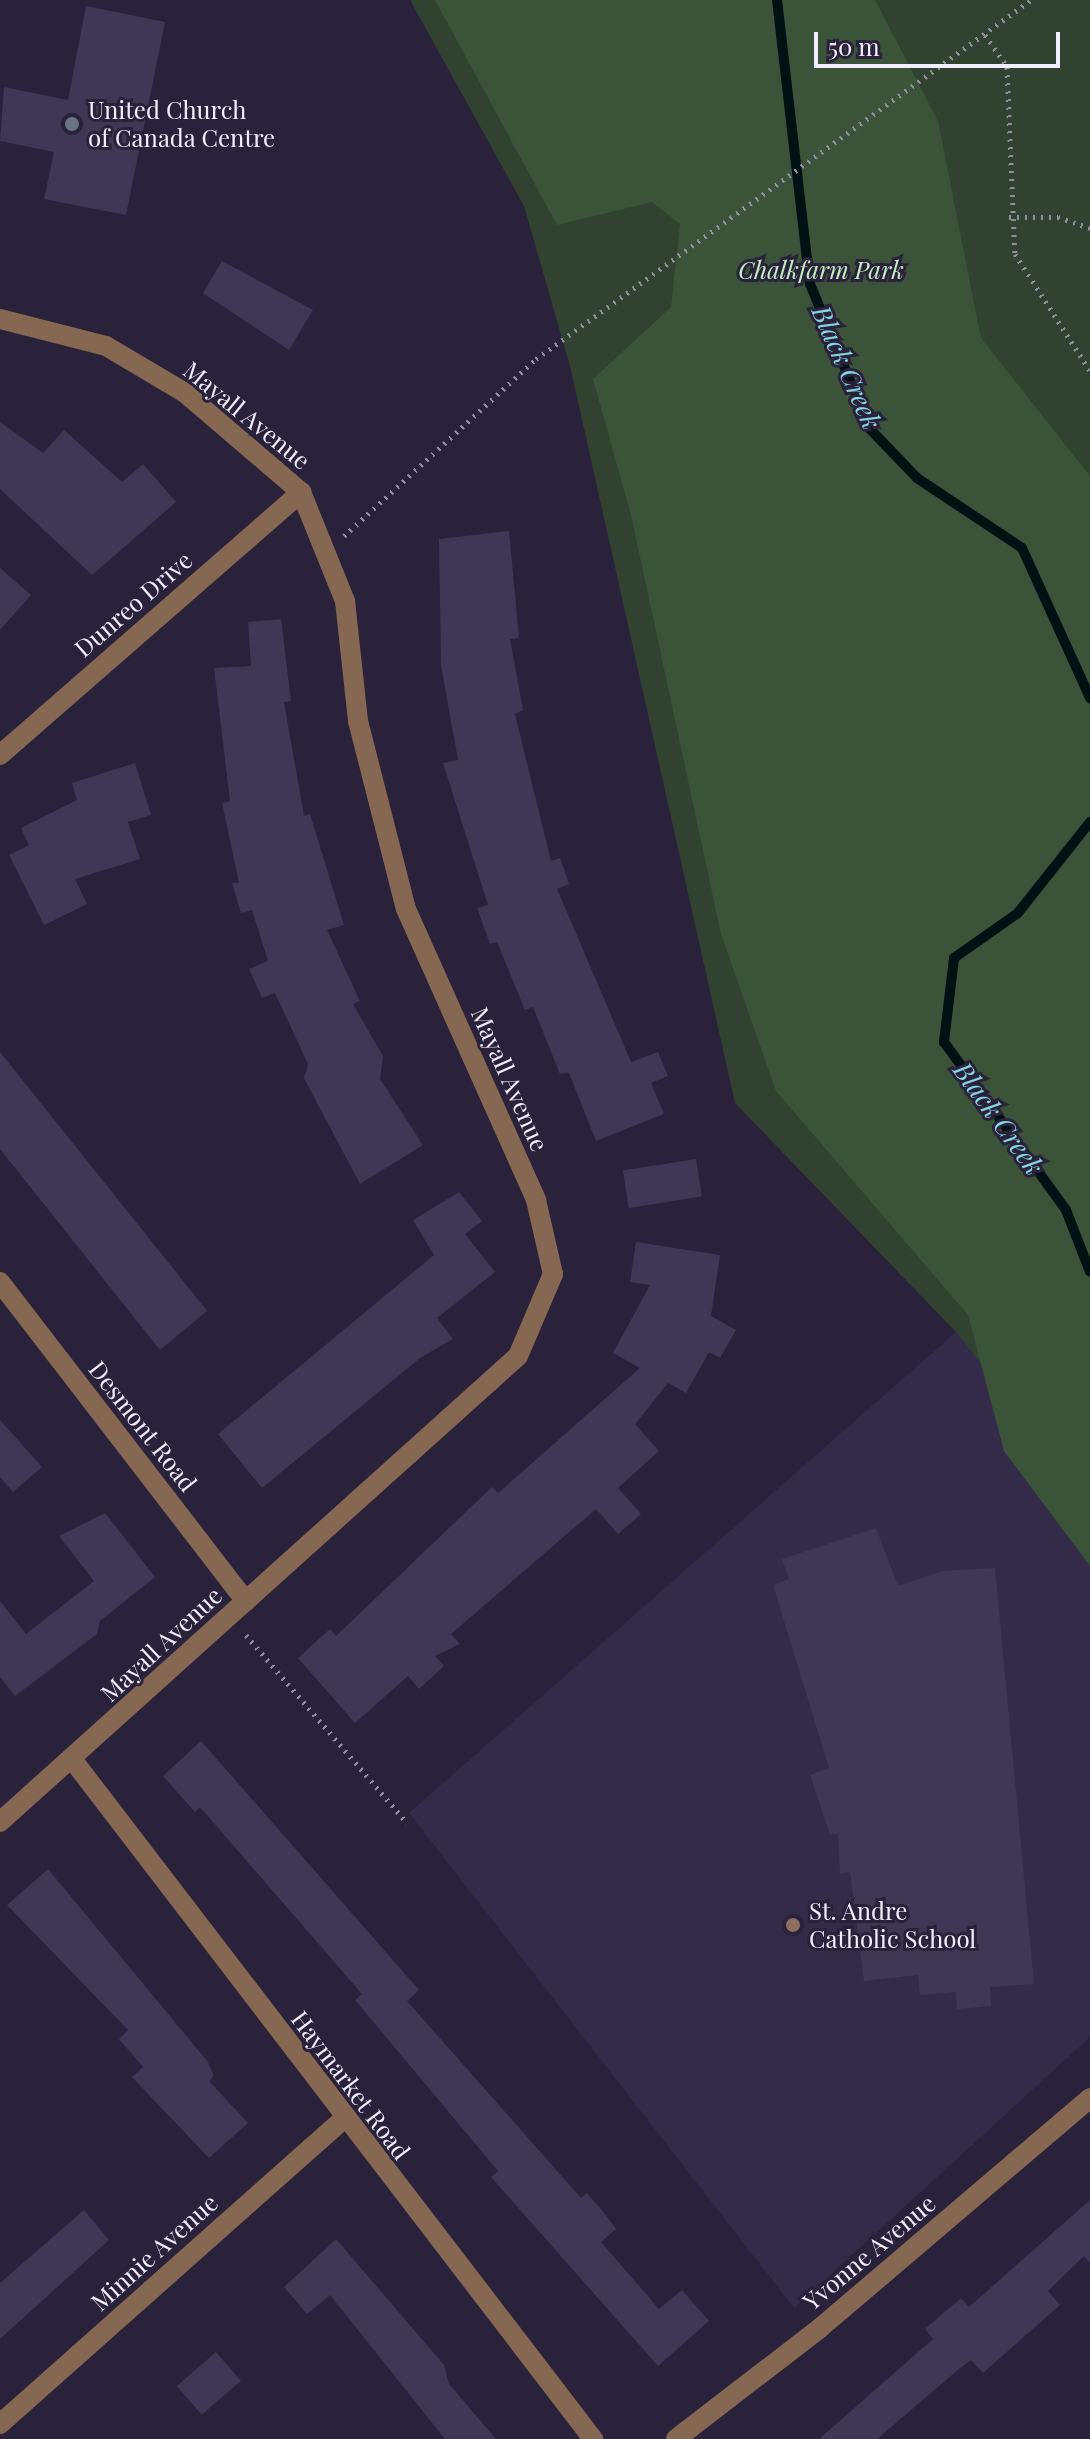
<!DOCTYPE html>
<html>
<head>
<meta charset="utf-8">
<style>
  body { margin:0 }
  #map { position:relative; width:1090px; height:2439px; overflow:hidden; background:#29223a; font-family:"Playfair Display",serif }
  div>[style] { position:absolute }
  .built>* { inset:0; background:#342b49 }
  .green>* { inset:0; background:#324231 }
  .forest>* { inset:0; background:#3a5339 }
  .stream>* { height:10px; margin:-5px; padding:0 5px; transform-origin:5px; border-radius:5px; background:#001114 }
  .building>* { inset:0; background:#403754; transform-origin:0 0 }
  .path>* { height:5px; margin-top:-2.5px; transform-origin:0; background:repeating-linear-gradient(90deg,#938da1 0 2px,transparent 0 8px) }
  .street>* { height:20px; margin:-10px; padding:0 10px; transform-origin:10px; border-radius:10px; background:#856752 }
  .dots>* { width:22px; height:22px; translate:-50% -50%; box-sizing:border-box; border:4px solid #29223a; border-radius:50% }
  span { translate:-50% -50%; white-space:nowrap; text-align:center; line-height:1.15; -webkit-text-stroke:6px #29223a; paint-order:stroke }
  .poi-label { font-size:24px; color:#f3eeff }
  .left { translate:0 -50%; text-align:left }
  .park-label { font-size:24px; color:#c1efbe; font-style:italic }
  .street-label { font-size:24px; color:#f3eeff }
  .water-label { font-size:26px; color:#85d6e3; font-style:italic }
  .scale { position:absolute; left:814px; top:32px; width:246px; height:36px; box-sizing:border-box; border:4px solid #f3eeff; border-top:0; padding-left:10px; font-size:24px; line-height:28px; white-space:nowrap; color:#f3eeff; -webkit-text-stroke:6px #29223a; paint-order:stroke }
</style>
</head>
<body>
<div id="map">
  <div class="built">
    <div style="clip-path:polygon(956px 1332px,1090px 1504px,1090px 2037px,794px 2308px,409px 1813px)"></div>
  </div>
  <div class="green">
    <div style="clip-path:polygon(410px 0,1090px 0,1090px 1504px,956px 1332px,735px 1103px,570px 366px,524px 206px)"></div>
  </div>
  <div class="forest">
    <div style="clip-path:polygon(435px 0,875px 0,938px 121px,981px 338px,1090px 476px,1090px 1566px,1004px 1451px,968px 1315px,776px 1091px,721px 934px,631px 515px,593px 379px,671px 307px,680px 224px,652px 202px,557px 225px)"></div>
  </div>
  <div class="stream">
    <div style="left:777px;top:0;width:286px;rotate:83.4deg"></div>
    <div style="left:810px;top:284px;width:157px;rotate:67.5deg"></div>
    <div style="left:870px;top:429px;width:68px;rotate:46.2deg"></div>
    <div style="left:917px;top:478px;width:126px;rotate:33.7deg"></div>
    <div style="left:1022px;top:548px;width:165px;rotate:65.6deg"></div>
    <div style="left:1090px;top:822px;width:116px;rotate:128.4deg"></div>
    <div style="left:1018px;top:913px;width:78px;rotate:144.9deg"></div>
    <div style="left:954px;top:958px;width:85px;rotate:96.8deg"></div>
    <div style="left:944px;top:1042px;width:208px;rotate:54deg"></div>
    <div style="left:1066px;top:1210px;width:66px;rotate:68.8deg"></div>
  </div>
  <div class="building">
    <div style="clip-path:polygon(86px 6px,165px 22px,126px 215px,44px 199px,54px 152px,0 141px,4px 87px,68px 100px)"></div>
    <div style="clip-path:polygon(222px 261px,313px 310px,289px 350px,203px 293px)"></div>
    <div style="clip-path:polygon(0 422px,43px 453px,64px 430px,122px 482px,143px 464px,176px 502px,92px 575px,0 489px)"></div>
    <div style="clip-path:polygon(509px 531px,519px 638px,510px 639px,523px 710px,515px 714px,551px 861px,560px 858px,569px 884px,557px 889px,631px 1062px,658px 1052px,668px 1076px,651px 1083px,664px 1114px,596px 1141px,569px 1073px,560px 1074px,533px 1007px,525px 1010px,497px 942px,490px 944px,477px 908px,488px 905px,443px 763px,458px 760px,441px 666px,439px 539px)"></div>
    <div style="clip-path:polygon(0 568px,31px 595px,0 630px)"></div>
    <div style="clip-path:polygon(281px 619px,291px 701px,284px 702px,304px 816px,310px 814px,344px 925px,327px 930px,360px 1001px,353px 1004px,383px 1056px,380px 1079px,423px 1145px,360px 1184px,304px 1078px,308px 1064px,275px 993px,262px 998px,249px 969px,268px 961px,252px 910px,241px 913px,232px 883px,239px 883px,222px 803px,230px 801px,214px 668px,251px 666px,248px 622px)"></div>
    <div style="clip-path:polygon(135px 763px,151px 815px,128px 822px,140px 859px,75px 879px,87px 904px,44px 925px,9px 855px,29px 845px,21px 828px,77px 800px,72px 783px)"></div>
    <div style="clip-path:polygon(0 1052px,207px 1311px,160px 1350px,0 1149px)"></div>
    <div style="left:696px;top:1159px;width:38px;height:74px;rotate:81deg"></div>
    <div style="clip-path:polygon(459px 1192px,482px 1221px,465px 1234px,495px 1272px,437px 1318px,453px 1339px,420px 1358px,262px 1488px,218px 1434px,434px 1255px,413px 1220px)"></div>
    <div style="clip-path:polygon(636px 1242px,720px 1255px,711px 1316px,736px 1330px,720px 1358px,709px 1352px,686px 1393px,668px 1383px,635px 1424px,659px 1451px,618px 1488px,641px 1514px,618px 1534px,596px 1509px,451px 1634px,460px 1644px,435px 1656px,444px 1666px,419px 1689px,408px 1676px,355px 1723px,298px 1658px,330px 1629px,336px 1636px,492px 1487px,498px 1493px,640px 1368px,613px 1353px,650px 1285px,630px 1282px)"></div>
    <div style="clip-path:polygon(0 1420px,42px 1467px,13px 1492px,0 1477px)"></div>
    <div style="clip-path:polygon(105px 1513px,155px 1577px,100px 1621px,97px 1634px,15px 1696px,0 1677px,0 1601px,26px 1634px,94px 1581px,59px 1536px)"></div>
    <div style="clip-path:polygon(876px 1528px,898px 1586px,943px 1571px,995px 1568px,1034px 1984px,990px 1987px,991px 2006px,957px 2009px,956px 1992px,920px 1995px,918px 1975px,864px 1981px,850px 1872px,840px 1873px,838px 1834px,830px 1835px,810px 1775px,829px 1768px,773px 1585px,789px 1579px,782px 1559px)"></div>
    <div style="clip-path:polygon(201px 1741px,419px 1990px,407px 2001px,581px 2198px,587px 2193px,605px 2214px,616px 2229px,601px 2242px,659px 2309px,682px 2290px,709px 2321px,658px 2366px,491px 2177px,498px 2171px,355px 2000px,362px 1994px,200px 1807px,195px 1812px,163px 1776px)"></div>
    <div style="clip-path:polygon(48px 1869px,208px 2062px,214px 2076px,209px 2081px,248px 2123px,209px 2158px,132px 2077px,143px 2067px,119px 2039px,128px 2030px,7px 1905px)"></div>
    <div style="clip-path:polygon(1090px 2200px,1090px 2263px,1084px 2256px,1048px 2291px,1060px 2305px,983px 2373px,971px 2360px,959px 2369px,877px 2439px,819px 2439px,933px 2339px,925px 2329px,961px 2298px,969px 2307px)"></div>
    <div style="clip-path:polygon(84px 2210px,109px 2240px,0 2339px,0 2283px)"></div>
    <div style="clip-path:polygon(336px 2239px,444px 2365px,449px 2384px,496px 2439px,445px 2439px,330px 2295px,307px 2314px,284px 2287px)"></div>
    <div style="left:216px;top:2352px;width:38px;height:52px;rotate:49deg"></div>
  </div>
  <div class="path">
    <div style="left:985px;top:35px;width:39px;rotate:55deg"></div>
    <div style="left:1007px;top:67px;width:187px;rotate:87.6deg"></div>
    <div style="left:1015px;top:254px;width:139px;rotate:57.3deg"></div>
    <div style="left:1009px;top:217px;width:49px"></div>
    <div style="left:1058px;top:217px;width:34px;rotate:19deg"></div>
    <div style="left:344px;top:536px;width:261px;rotate:-42.7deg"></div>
    <div style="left:536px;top:359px;width:611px;rotate:-35.95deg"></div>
    <div style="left:246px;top:1635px;width:248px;rotate:49.4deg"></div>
  </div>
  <div class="street">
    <div style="left:0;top:319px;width:109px;rotate:14.3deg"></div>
    <div style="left:106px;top:346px;width:92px;rotate:30.7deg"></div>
    <div style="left:185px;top:393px;width:153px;rotate:40.5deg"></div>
    <div style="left:301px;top:492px;width:118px;rotate:68deg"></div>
    <div style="left:345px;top:601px;width:121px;rotate:83.8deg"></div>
    <div style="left:358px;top:721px;width:194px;rotate:75.7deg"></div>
    <div style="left:406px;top:909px;width:319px;rotate:65.9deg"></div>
    <div style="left:536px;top:1200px;width:76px;rotate:77.1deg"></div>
    <div style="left:553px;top:1274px;width:89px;rotate:113.1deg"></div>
    <div style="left:518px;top:1356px;width:697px;rotate:138.03deg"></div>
    <div style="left:0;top:755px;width:400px;rotate:-41.1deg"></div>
    <div style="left:0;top:1282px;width:403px;rotate:52.4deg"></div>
    <div style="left:72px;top:1759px;width:857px;rotate:52.54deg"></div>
    <div style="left:0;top:2424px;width:459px;rotate:-41.6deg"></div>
    <div style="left:676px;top:2439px;width:182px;rotate:-37.6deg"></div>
    <div style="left:820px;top:2328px;width:355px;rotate:-40.4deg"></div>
  </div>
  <div class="dots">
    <div style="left:72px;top:124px;background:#6b7280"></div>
    <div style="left:793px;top:1925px;background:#8d6e63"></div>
  </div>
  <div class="poi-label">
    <span class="left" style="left:88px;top:124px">United Church<br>of Canada Centre</span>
    <span class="left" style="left:809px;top:1925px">St. Andre<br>Catholic School</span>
  </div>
  <div class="park-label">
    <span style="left:821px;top:270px">Chalkfarm Park</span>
  </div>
  <div class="street-label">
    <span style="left:247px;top:415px;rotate:39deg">Mayall Avenue</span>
    <span style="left:133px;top:604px;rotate:-41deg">Dunreo Drive</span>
    <span style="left:510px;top:1079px;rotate:66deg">Mayall Avenue</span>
    <span style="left:143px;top:1426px;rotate:52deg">Desmont Road</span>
    <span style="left:161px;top:1644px;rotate:-43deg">Mayall Avenue</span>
    <span style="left:351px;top:2085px;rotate:53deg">Haymarket Road</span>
    <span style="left:154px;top:2252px;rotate:-42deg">Minnie Avenue</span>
    <span style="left:869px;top:2252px;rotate:-40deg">Yvonne Avenue</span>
  </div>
  <div class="water-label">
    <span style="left:847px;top:367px;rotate:66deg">Black Creek</span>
    <span style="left:999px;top:1118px;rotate:54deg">Black Creek</span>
  </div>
  <div class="scale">50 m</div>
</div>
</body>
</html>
